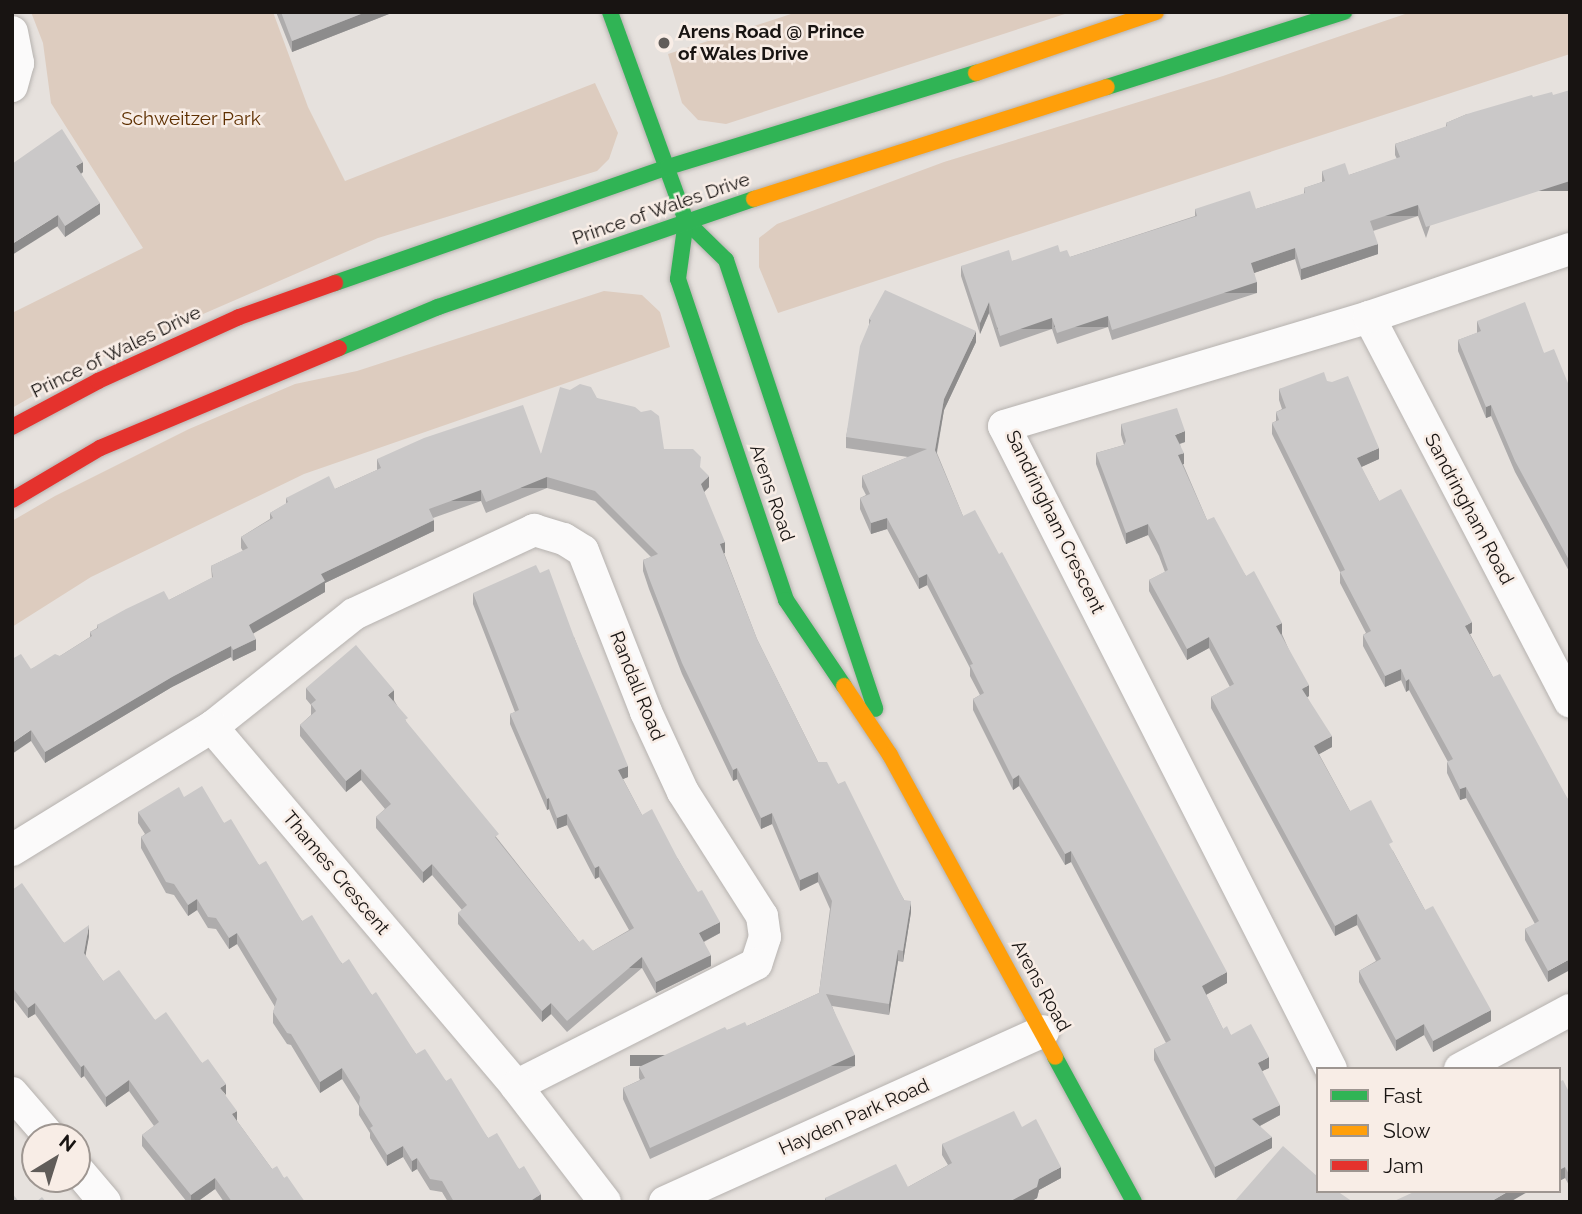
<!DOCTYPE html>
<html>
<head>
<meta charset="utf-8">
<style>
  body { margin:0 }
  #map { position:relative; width:1582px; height:1214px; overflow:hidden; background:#e6e1dd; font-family:Raleway,sans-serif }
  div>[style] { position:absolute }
  .green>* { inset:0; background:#ddccbf }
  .roads { filter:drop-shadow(0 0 2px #b6b2af) drop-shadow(0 0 2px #b6b2af) }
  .street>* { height:32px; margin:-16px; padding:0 16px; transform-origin:16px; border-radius:16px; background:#fbfafa }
  .fast>* { height:16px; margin:-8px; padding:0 8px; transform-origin:8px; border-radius:8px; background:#30b455 }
  .slow>* { height:16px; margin:-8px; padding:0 8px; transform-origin:8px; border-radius:8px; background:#ff9f0a }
  .jam>* { height:16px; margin:-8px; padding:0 8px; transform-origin:8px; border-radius:8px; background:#e5322d }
  .wall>* { inset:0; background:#aeacac }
  .shaded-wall>* { inset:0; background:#8d8c8c; transform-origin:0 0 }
  .building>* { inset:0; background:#cac8c8 }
  .dots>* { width:19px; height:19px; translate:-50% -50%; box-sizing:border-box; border:4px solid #f8ede6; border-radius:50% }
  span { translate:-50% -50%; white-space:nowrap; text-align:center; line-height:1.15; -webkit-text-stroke:5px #f8ede6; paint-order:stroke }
  .poi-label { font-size:19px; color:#181412; font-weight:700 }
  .left { translate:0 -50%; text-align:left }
  .park-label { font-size:19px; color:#5e2f00 }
  .street-label { font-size:19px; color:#181412 }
  .frame { position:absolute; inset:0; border:14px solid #181412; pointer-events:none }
  .legend { position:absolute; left:1316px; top:1067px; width:245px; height:126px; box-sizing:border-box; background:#f8ede6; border:2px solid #9e9691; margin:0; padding:9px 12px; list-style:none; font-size:21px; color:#181412 }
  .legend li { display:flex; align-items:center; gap:14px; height:35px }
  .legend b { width:35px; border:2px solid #9e9691 }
  .north { position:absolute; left:21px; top:1123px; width:70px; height:70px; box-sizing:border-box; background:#f8ede6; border:2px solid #9e9691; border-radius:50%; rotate:38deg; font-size:19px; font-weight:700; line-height:28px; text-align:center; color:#181412 }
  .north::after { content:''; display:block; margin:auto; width:24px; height:32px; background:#605c59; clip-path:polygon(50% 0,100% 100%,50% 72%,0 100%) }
</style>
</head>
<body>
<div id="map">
  <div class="green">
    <div style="clip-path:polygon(31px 12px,273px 12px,308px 107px,345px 181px,595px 83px,618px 133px,609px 159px,597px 171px,378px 238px,88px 364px,12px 408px,12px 313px,143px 248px,51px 103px,43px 43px)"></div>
    <div style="clip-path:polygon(797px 12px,1071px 12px,726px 124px,698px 120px,682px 103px,668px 54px)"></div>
    <div style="clip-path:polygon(1411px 12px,1570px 12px,1570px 54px,778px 313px,759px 267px,759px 238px,777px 224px,944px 162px,1223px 76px)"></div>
    <div style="clip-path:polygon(604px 291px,642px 295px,660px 312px,670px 347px,304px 474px,91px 577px,12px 627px,12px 521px,55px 496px,189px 429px,295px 384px,357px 371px)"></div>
  </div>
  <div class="roads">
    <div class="street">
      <div style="left:12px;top:32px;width:32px;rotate:79deg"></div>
      <div style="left:18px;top:63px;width:24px;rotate:105deg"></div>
      <div style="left:1369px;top:317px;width:434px;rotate:62.4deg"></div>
      <div style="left:212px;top:727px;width:181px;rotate:-38.5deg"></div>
      <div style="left:354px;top:614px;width:199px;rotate:-25deg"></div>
      <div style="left:534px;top:530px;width:31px;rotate:17deg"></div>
      <div style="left:564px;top:539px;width:22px;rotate:32deg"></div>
      <div style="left:583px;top:551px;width:173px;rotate:68.6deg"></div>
      <div style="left:646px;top:712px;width:88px;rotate:65.2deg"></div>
      <div style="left:683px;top:792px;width:147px;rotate:57.5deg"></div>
      <div style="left:762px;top:916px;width:21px;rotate:82deg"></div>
      <div style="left:765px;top:937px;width:28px;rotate:108deg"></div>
      <div style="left:756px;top:964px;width:269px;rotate:153.1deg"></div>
      <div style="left:12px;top:850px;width:235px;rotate:-31.6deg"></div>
      <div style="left:212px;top:727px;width:470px;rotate:49.7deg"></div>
      <div style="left:516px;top:1086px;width:146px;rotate:52.5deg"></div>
      <div style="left:1331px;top:1069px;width:721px;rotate:-116.96deg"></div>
      <div style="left:1004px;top:426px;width:381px;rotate:-16.6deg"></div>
      <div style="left:1369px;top:317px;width:212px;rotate:-18.7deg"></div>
      <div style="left:1460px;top:1069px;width:125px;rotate:-28.2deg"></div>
      <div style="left:12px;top:1093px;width:58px;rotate:49.2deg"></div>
      <div style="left:77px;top:1169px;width:43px;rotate:49.7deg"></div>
      <div style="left:665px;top:1202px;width:415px;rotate:-24.3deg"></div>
    </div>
    <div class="fast">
      <div style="left:610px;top:12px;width:222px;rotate:70deg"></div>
      <div style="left:686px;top:221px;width:56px;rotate:44.3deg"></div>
      <div style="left:726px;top:260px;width:473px;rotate:71.6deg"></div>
      <div style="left:1107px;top:87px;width:249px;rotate:-17.6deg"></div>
      <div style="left:686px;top:221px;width:59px;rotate:97.9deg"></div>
      <div style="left:678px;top:279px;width:339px;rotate:71.4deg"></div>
      <div style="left:786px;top:600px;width:104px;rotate:56deg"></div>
      <div style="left:335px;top:283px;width:353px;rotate:-19.2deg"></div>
      <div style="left:668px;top:167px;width:322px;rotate:-17deg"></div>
      <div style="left:339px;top:348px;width:107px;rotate:-22.5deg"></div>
      <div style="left:438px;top:307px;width:334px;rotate:-18.9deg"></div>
      <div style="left:1055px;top:1057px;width:165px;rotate:61.4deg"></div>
    </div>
    <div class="slow">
      <div style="left:976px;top:73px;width:190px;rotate:-18.7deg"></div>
      <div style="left:754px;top:199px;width:370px;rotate:-17.6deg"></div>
      <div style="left:844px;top:686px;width:83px;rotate:56.3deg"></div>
      <div style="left:890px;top:755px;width:344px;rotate:61.3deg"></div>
    </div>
    <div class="jam">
      <div style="left:12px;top:427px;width:98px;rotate:-28.1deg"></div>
      <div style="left:98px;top:381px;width:155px;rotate:-24.4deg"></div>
      <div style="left:239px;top:317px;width:102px;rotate:-19.5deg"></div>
      <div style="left:12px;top:500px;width:102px;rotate:-30.6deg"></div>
      <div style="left:100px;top:448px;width:259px;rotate:-22.7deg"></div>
    </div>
  </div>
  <div class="wall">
    <div style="clip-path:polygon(276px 12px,389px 12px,389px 14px,292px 52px)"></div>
    <div style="clip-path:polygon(1467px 114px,1426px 238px,1418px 216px,1373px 231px,1378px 254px,1301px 280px,1295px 259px,1254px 273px,1257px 293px,1112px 340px,1108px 327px,1057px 344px,1052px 329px,1000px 347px,989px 313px,980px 334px,961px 276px,961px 266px,1012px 261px,1060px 252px,1070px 257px,1195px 216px,1195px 209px,1256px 209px,1304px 194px,1304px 188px,1322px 182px,1322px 171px,1349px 175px,1397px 159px,1395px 155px,1395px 144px,1446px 127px,1446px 123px)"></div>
    <div style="clip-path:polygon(12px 164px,83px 172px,81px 174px,100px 214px,65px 237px)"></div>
    <div style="clip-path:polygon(869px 319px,976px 342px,944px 410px,937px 453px,963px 516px,1227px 983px,1206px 995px,1223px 1029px,1231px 1035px,1269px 1068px,1262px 1071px,1280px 1115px,1260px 1126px,1272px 1148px,1215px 1178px,1154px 1060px,1154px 1049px,1166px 1043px,1071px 862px,1065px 865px,1019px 786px,1013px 790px,973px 710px,973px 699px,980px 695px,970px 676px,970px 668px,927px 585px,919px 589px,887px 529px,871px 534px,860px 509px,860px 498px,866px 495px,862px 487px,862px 476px,908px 457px,846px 448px,846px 437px,869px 325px)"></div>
    <div style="clip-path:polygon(1477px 321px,1544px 353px,1570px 388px,1570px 573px,1515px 472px,1491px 416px,1486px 418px,1458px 351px,1458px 340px,1477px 333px)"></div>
    <div style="clip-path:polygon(1327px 381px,1379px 459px,1361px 467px,1379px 501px,1472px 633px,1470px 634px,1493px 677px,1570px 803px,1548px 982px,1525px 940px,1525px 929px,1535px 924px,1466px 798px,1460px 800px,1447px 773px,1447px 762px,1448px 762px,1409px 690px,1406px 692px,1401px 680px,1385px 687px,1363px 646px,1363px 635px,1366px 633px,1340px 583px,1340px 572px,1272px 434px,1272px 423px,1276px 421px,1276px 412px,1282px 409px,1279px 400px,1279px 389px)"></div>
    <div style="clip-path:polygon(597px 398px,664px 449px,701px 469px,709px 487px,704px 492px,725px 553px,724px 553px,757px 639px,818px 762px,838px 784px,911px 912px,903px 962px,898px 961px,889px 1015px,832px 1006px,855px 1066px,650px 1159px,623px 1099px,623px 1088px,640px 1080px,639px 1078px,639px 1067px,727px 1030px,747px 1026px,819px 993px,830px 909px,818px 882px,800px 891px,772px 824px,761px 829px,737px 779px,733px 781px,682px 674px,649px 589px,643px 571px,643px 560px,651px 557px,595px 501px,547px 488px,486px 513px,481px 501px,433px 518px,434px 531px,325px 583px,325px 592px,253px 633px,256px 650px,233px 661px,231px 657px,172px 687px,45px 763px,31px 741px,31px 669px,60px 656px,90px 637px,90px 632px,97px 628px,97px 625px,169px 600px,212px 578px,211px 566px,243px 551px,241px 548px,241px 537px,270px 519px,270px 513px,286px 504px,286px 498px,335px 489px,377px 470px,377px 459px,541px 454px)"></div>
    <div style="clip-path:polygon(1121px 424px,1185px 442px,1180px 444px,1184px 464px,1183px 464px,1207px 520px,1246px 576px,1282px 634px,1309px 696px,1307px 697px,1332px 747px,1319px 754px,1350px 811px,1393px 851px,1425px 910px,1491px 1021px,1433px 1052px,1424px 1035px,1396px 1051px,1359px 982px,1359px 971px,1376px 961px,1357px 925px,1335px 936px,1211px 708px,1211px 697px,1230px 687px,1209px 648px,1187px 660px,1149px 591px,1149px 580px,1165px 572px,1159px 556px,1148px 535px,1126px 544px,1096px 464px,1096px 453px,1124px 445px,1121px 435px)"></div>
    <div style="clip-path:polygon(473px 593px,574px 637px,628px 777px,623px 779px,642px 815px,678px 859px,720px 933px,704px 942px,711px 966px,656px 993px,642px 968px,567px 1032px,551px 1014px,542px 1022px,458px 924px,458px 913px,462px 910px,432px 875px,423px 883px,376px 828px,376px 817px,385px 809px,361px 780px,346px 792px,300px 736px,300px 725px,311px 715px,311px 705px,306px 699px,306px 688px,394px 700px,408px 725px,579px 942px,593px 951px,629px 930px,599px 877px,595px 879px,567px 825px,557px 829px,549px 809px,547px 810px,510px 724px,510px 714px,515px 712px,473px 604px)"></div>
    <div style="clip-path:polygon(184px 797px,224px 823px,259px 865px,302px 921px,372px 995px,416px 1054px,446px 1081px,488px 1138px,519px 1169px,541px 1202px,448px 1202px,442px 1192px,430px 1190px,417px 1169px,412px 1172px,403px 1157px,387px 1166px,370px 1138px,370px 1133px,359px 1115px,359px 1106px,342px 1079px,320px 1093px,291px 1045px,287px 1044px,273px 1023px,273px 1012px,275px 1007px,237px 944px,229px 949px,216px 929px,208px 928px,197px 910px,188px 916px,174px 895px,166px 893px,141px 848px,141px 837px,145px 834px,138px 823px,138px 812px)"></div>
    <div style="clip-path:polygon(12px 890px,64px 943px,89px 936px,85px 956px,103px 981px,155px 1020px,202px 1063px,225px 1095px,237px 1121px,272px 1169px,284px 1178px,305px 1202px,224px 1202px,215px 1189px,197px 1202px,187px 1202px,142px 1146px,142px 1135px,154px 1126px,129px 1091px,106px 1107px,84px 1076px,81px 1078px,35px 1014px,28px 1018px,12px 997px)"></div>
    <div style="clip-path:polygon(1570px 1094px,1570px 1187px,1565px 1178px,1559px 1181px)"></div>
    <div style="clip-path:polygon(1022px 1127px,1061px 1178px,1039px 1190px,1037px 1198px,1030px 1202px,825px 1202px,825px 1198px,908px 1187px,948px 1165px,942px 1155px,942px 1144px)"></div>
  </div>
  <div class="shaded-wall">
    <div style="clip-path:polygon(366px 12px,389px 12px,389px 14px,292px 52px,292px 41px)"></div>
    <div style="clip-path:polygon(83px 162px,83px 172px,76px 177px,76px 166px)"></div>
    <div style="left:1570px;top:181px;width:10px;height:151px;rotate:90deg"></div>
    <div style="clip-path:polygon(100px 203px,100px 214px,65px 237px,65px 226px)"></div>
    <div style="left:1418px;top:205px;width:11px;height:51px;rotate:90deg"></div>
    <div style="clip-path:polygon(58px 215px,58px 226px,12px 255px,12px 244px)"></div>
    <div style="clip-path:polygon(1378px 244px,1378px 254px,1301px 280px,1301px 269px)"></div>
    <div style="clip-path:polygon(1295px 248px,1295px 259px,1251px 274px,1251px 263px)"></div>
    <div style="left:1257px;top:282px;width:11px;height:153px;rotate:90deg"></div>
    <div style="clip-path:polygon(989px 302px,989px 313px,980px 334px,980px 323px)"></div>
    <div style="left:1108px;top:316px;width:11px;height:54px;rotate:90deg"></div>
    <div style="left:1052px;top:318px;width:11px;height:55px;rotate:90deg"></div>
    <div style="clip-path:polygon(976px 331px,976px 342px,944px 410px,935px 461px,935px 450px,944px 399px)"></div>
    <div style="clip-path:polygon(1491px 405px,1491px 416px,1486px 418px,1486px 407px)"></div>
    <div style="clip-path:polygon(1185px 431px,1185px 442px,1175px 445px,1175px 435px)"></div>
    <div style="clip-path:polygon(1379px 448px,1379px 459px,1357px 469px,1357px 458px)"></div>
    <div style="clip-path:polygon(1184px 453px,1184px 464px,1178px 466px,1178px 455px)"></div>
    <div style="clip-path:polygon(709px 476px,709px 487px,701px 495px,701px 484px)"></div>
    <div style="left:547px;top:477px;width:11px;height:66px;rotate:90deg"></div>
    <div style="left:481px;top:490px;width:11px;height:55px;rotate:90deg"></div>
    <div style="clip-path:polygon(887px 518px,887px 529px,871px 534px,871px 523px)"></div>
    <div style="clip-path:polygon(434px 520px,434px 531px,325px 583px,325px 592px,249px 636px,249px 625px,321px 574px)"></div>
    <div style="clip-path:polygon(1148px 524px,1148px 535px,1126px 544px,1126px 533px)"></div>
    <div style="clip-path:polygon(725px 542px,725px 553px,720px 555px,720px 544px)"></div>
    <div style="clip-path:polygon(927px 574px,927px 585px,919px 589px,919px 578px)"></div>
    <div style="clip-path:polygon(1472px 622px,1472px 633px,1465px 637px,1465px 626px)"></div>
    <div style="clip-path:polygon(1282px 623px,1282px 634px,1276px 637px,1276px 626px)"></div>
    <div style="clip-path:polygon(1209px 637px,1209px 648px,1187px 660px,1187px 649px)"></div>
    <div style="clip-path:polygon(256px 639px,256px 650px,233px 661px,233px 650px)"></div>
    <div style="clip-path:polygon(231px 646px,231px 657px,172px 687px,45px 763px,45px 752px,172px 677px)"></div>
    <div style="clip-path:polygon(1401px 669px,1401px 680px,1385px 687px,1385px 676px)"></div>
    <div style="clip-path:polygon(1409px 679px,1409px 690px,1406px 692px,1406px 681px)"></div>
    <div style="clip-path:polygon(1309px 685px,1309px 696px,1302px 700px,1302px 689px)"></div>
    <div style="clip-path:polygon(394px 690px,394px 700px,388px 706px,388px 695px)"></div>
    <div style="clip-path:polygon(31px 730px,31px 741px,12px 754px,12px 743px)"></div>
    <div style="clip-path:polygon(1332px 736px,1332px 747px,1314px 757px,1314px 746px)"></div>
    <div style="clip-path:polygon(628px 766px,628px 777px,618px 781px,618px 770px)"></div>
    <div style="clip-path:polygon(737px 768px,737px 779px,733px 781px,733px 770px)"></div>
    <div style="clip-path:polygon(361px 769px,361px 780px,346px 792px,346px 781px)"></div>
    <div style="clip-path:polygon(1019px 775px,1019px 786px,1013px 790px,1013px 779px)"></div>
    <div style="clip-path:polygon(1466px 787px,1466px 798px,1460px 800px,1460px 789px)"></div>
    <div style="clip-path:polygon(549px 798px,549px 809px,547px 810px,547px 799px)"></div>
    <div style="clip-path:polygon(772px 813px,772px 824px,761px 829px,761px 818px)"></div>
    <div style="clip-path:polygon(567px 814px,567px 825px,557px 829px,557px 818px)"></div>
    <div style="clip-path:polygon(1071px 851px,1071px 862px,1065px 865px,1065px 854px)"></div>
    <div style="clip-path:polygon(432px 864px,432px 875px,423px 883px,423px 872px)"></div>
    <div style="clip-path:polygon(599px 866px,599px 877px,595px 879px,595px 868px)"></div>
    <div style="clip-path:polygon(818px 872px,818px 882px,800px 891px,800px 880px)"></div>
    <div style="clip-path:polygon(197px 899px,197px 910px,188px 916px,188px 905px)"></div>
    <div style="clip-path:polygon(911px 901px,911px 912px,903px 962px,903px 951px)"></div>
    <div style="clip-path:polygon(1357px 914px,1357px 925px,1335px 936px,1335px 926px)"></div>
    <div style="clip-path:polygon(720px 922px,720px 933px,699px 944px,699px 933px)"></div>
    <div style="clip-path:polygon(89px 925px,89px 936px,84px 964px,84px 953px)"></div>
    <div style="clip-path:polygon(237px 933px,237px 944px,229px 949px,229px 938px)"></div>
    <div style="clip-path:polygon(898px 950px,898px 961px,889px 1015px,889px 1004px)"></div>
    <div style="clip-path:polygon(711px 955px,711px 966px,656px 993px,656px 982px)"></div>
    <div style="left:642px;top:957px;width:11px;height:99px;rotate:90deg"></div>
    <div style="clip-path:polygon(1570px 959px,1570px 970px,1548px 982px,1548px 971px)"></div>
    <div style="clip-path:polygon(1227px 972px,1227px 983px,1202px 997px,1202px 986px)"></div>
    <div style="clip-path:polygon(35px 1003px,35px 1014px,28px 1018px,28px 1008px)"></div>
    <div style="clip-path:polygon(551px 1003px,551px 1014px,542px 1022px,542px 1011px)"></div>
    <div style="clip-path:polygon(1491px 1010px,1491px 1021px,1433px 1052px,1433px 1041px)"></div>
    <div style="clip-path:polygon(1424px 1024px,1424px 1035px,1396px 1051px,1396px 1040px)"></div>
    <div style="left:855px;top:1055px;width:11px;height:225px;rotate:90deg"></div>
    <div style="clip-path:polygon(1269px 1057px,1269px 1068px,1258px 1073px,1258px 1063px)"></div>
    <div style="clip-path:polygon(84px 1065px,84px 1076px,81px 1078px,81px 1067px)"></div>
    <div style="clip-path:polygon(342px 1068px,342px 1079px,320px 1093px,320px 1082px)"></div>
    <div style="clip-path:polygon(129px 1080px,129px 1091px,106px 1107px,106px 1097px)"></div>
    <div style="clip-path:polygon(226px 1084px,226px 1095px,220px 1088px)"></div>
    <div style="clip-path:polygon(1280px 1105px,1280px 1115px,1252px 1130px,1252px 1119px)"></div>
    <div style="clip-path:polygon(237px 1111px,237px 1122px,232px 1114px)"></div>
    <div style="clip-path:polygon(1272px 1137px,1272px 1148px,1215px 1178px,1215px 1167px)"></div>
    <div style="clip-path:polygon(403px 1146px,403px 1157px,387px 1166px,387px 1155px)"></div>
    <div style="clip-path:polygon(417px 1158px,417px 1169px,412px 1172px,412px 1161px)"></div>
    <div style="clip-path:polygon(1061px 1167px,1061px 1178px,1039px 1190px,1037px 1198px,1030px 1202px,1009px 1202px,1039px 1179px)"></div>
    <div style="clip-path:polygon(1565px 1167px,1565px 1178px,1559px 1181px,1559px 1170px)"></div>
    <div style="clip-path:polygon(215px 1178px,215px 1189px,197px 1202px,191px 1202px,191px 1195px)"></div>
    <div style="clip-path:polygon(1509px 1191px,1529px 1191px,1510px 1202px,1490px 1202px)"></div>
    <div style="clip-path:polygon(541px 1194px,541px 1202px,529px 1202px)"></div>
  </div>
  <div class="building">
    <div style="clip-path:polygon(281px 12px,366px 12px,292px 41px)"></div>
    <div style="clip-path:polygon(1570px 90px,1570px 181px,1426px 227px,1418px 205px,1370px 221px,1378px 244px,1301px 269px,1295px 248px,1251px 263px,1257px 282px,1112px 330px,1108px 316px,1057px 333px,1052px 318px,1000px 336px,989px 302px,980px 323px,961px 266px,1009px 250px,1012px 261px,1058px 245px,1060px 252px,1067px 250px,1070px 257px,1197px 216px,1195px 209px,1250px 191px,1256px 209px,1305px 193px,1304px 188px,1325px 181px,1322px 171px,1345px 163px,1349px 175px,1400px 157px,1395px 144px,1447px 126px,1446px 123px,1467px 114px,1532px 95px,1533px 97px,1552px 92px,1553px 95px)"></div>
    <div style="clip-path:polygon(62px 129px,83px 162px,76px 166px,100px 203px,65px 226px,58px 215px,12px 244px,12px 164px)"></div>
    <div style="clip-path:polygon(885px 290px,976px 331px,944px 399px,935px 450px,963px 516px,975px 510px,999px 554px,1002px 552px,1227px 972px,1202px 986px,1223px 1029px,1227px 1026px,1231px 1035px,1251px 1024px,1269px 1057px,1258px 1063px,1280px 1105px,1252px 1119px,1272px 1137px,1215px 1167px,1154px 1049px,1171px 1040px,1071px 851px,1065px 854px,1019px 775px,1013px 779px,973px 699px,984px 693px,970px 665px,973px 664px,927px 574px,919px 578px,887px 518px,871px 523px,860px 498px,870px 494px,862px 476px,927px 449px,846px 437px,860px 346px,871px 320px,869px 319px)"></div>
    <div style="clip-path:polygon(1525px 302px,1544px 353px,1554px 349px,1570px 388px,1570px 562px,1515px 461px,1491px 405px,1486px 407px,1458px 340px,1481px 331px,1477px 321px)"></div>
    <div style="clip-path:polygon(1324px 372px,1327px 381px,1332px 382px,1348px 376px,1379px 448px,1357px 458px,1379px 501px,1401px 489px,1472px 622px,1465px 626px,1493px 677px,1500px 674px,1570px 803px,1570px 959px,1548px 971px,1525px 929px,1539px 921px,1466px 787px,1460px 789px,1447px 762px,1453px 759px,1409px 679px,1406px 681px,1401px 669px,1385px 676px,1363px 635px,1371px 631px,1340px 572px,1345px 570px,1272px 423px,1279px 420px,1276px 412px,1286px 408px,1279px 389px)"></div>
    <div style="clip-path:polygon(580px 384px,591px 387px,597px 398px,635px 407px,641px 412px,651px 410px,659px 416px,664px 449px,693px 449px,701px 457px,700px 467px,709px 476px,701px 484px,725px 542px,720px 544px,757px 639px,818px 762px,827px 762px,838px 784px,845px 781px,904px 900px,911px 901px,903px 951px,898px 950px,889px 1004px,826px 994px,855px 1055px,650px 1148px,623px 1088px,645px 1078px,639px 1067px,725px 1027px,727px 1030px,745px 1022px,747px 1026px,819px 993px,832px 901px,818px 872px,800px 880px,772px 813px,761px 818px,737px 768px,733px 770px,682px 663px,649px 578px,643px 560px,658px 554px,595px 491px,547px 477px,486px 502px,481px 490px,429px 509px,434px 520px,321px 574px,325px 581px,249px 625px,256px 639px,233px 650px,231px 646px,172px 677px,45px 752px,31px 730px,12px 743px,12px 659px,21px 654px,31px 669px,55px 654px,60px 656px,92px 636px,90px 632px,98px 628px,97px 625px,126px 609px,164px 591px,169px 600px,213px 577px,211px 566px,248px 548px,241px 537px,273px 518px,270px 513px,288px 502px,286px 498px,329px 476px,335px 489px,381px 468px,377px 459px,424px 438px,523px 405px,541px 454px,560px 387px,570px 390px)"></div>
    <div style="clip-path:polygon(1177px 408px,1185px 431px,1175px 435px,1184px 453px,1178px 455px,1207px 520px,1214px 517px,1246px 576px,1254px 571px,1282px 623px,1276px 626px,1309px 685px,1302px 689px,1332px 736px,1314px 746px,1350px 811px,1371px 800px,1393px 842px,1389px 844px,1425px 910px,1433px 906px,1491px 1010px,1433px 1041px,1424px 1024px,1396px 1040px,1359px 971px,1381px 959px,1357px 914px,1335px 926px,1211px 697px,1234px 684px,1209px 637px,1187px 649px,1149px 580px,1168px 570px,1159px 545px,1148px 524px,1126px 533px,1096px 453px,1124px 445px,1126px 441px,1121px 424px)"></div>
    <div style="clip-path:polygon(536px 565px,540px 573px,549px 569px,574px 637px,628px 766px,618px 770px,642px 815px,652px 809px,678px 859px,698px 892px,702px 890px,720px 922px,699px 933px,711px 955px,656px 982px,642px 957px,567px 1021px,551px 1003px,542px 1011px,458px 913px,467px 905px,432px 864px,423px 872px,376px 817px,391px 804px,361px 769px,346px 781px,300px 725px,316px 711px,311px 704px,316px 700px,306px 688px,356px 645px,394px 690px,388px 695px,408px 718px,405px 720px,499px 834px,495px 837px,579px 942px,583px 939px,593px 951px,634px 928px,599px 866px,595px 868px,567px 814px,557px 818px,549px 798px,547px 799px,510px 714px,519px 710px,473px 593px)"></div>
    <div style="clip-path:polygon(202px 786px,224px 823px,231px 819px,259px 865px,266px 861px,302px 921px,312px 915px,342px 964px,349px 959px,372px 995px,376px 992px,416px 1054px,425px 1049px,446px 1081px,451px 1078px,488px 1138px,497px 1133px,519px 1169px,524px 1166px,541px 1194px,529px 1202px,454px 1202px,442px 1181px,430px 1179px,417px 1158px,412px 1161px,403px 1146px,387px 1155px,370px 1128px,373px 1126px,359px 1104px,360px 1097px,342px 1068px,320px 1082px,291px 1034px,287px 1033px,273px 1012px,277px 999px,237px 933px,229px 938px,216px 918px,208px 917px,197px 899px,188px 905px,174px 884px,166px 882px,141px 837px,151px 831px,138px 812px,179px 787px,184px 797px)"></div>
    <div style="clip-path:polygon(22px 883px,64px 943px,89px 925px,84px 953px,103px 981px,119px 970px,155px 1020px,166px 1012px,202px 1063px,208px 1059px,226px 1084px,220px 1088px,237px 1111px,232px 1114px,272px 1169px,277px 1166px,284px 1178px,287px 1176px,305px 1202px,232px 1202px,215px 1178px,191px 1195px,142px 1135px,159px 1122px,129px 1080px,106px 1097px,84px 1065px,81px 1067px,35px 1003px,28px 1008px,12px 987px,12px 890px)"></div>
    <div style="clip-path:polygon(1563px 1080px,1570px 1094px,1570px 1176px,1565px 1167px,1559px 1170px,1559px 1082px)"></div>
    <div style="clip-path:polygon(1014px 1111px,1022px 1127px,1036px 1119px,1061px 1167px,1039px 1179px,1037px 1187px,1009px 1202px,827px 1202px,825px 1198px,896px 1164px,908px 1187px,952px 1163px,942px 1144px)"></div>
    <div style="clip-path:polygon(1283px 1146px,1318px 1177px,1318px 1191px,1337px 1191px,1353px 1202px,1234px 1202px)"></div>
    <div style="clip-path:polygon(1416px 1191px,1509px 1191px,1490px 1202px,1392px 1202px)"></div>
    <div style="clip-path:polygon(12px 1193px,19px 1202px,12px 1202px)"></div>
    <div style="clip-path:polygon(42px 1197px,46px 1202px,36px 1202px)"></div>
  </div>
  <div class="dots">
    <div style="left:664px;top:43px;background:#605c59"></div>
  </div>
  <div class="poi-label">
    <span class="left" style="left:678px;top:43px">Arens Road @ Prince<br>of Wales Drive</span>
  </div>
  <div class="park-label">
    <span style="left:191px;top:119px">Schweitzer Park</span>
  </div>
  <div class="street-label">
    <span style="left:661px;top:209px;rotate:-19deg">Prince of Wales Drive</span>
    <span style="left:116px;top:352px;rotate:-26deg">Prince of Wales Drive</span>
    <span style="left:772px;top:493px;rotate:71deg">Arens Road</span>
    <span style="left:1469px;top:509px;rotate:62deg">Sandringham Road</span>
    <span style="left:1055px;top:522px;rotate:64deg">Sandringham Crescent</span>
    <span style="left:637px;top:686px;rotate:68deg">Randall Road</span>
    <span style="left:336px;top:873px;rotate:50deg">Thames Crescent</span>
    <span style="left:1041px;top:986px;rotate:61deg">Arens Road</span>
    <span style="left:854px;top:1117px;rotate:-24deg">Hayden Park Road</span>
  </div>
  <div class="frame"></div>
  <ul class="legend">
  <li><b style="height:9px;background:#30b455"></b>Fast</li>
  <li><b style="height:9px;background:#ff9f0a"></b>Slow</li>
  <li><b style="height:9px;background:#e5322d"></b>Jam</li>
  </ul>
  <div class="north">N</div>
</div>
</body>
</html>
